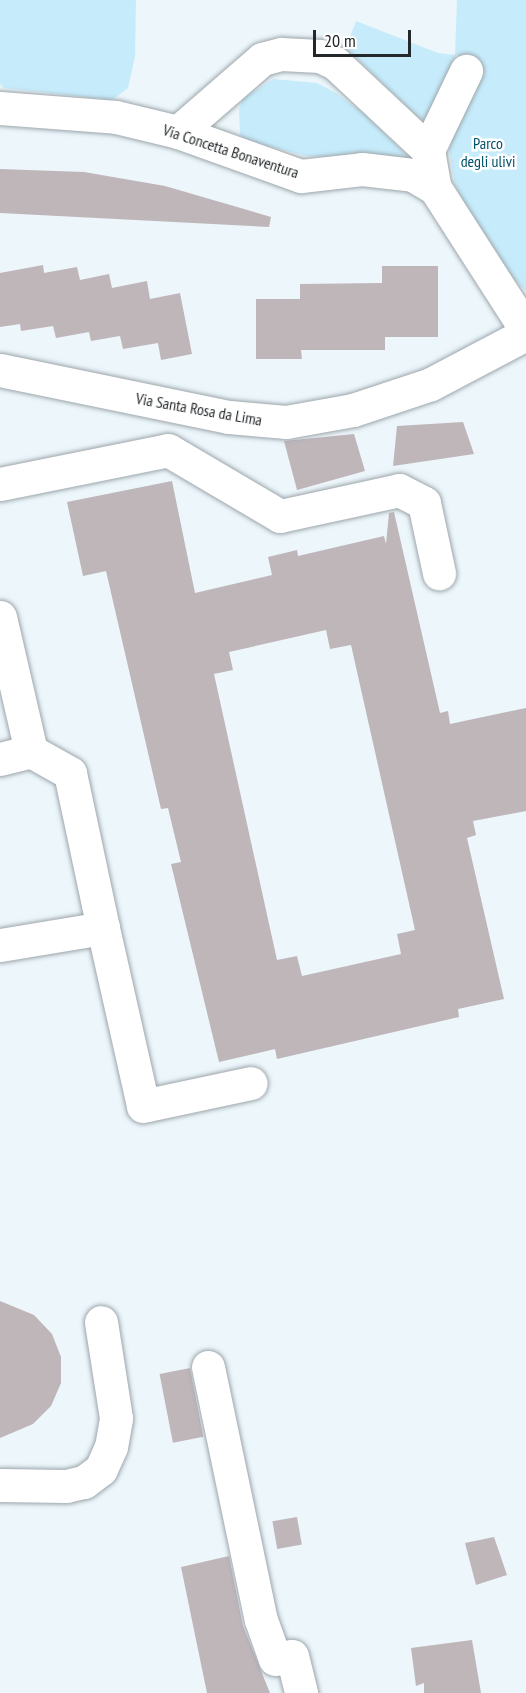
<!DOCTYPE html>
<html>
<head>
<meta charset="utf-8">
<style>
  body { margin:0 }
  #map { position:relative; width:526px; height:1693px; overflow:hidden; background:#ecf6fb; font-family:"PT Sans Narrow",sans-serif }
  div>[style] { position:absolute }
  .green>* { inset:0; background:#c6ecfc }
  .building>* { inset:0; background:#bfb6ba; transform-origin:0 0 }
  .roads { filter:drop-shadow(0 0 2px #9da6ab) drop-shadow(0 0 2px #9da6ab) }
  .minor>* { height:33px; margin:-16.5px; padding:0 16.5px; transform-origin:16.5px; border-radius:16.5px; background:#fff }
  span { translate:-50% -50%; white-space:nowrap; text-align:center; line-height:1.15; -webkit-text-stroke:5px #fff; paint-order:stroke }
  .park-label { font-size:16px; color:#005169 }
  .street-label { font-size:16px; color:#24282a }
  .scale { position:absolute; left:313px; top:30px; width:98px; height:27px; box-sizing:border-box; border:3px solid #24282a; border-top:0; padding-left:8px; font-size:18px; line-height:21px; white-space:nowrap; color:#24282a; -webkit-text-stroke:4px #fff; paint-order:stroke }
</style>
</head>
<body>
<div id="map">
  <div class="green">
    <div style="clip-path:polygon(0 0,136px 0,135px 56px,128px 88px,112px 100px,4px 88px,0 84px)"></div>
    <div style="clip-path:polygon(457px 0,526px 0,526px 291px,494px 259px,455px 185px,449px 149px,481px 61px,456px 55px,427px 117px,421px 120px,346px 48px,356px 21px,438px 53px,455px 55px)"></div>
    <div style="clip-path:polygon(273px 79px,317px 83px,336px 93px,367px 116px,409px 158px,306px 156px,246px 140px,240px 135px,239px 109px,243px 99px)"></div>
  </div>
  <div class="building">
    <div style="clip-path:polygon(0 169px,84px 172px,165px 186px,271px 217px,269px 227px,0 213px)"></div>
    <div style="clip-path:polygon(43px 265px,44px 273px,77px 267px,80px 280px,109px 274px,112px 288px,147px 281px,150px 299px,180px 293px,192px 354px,161px 360px,158px 343px,123px 349px,120px 336px,91px 341px,89px 332px,56px 338px,53px 326px,21px 331px,20px 324px,0 327px,0 273px)"></div>
    <div style="clip-path:polygon(382px 266px,438px 266px,438px 337px,385px 337px,385px 350px,301px 350px,302px 359px,256px 359px,256px 299px,300px 299px,300px 284px,382px 283px)"></div>
    <div style="clip-path:polygon(463px 422px,474px 454px,393px 466px,397px 426px)"></div>
    <div style="clip-path:polygon(354px 434px,365px 471px,297px 490px,284px 441px)"></div>
    <div style="clip-path:polygon(evenodd,172px 481px,195px 593px,272px 575px,268px 557px,297px 550px,298px 556px,384px 536px,386px 544px,389px 513px,394px 512px,440px 713px,448px 711px,450px 724px,526px 708px,526px 811px,473px 821px,476px 835px,467px 838px,504px 999px,458px 1009px,459px 1017px,277px 1059px,275px 1049px,219px 1062px,171px 864px,181px 862px,168px 808px,161px 809px,106px 571px,83px 576px,67px 502px,172px 481px,326px 630px,330px 649px,351px 645px,415px 930px,397px 934px,401px 954px,302px 976px,297px 956px,277px 960px,214px 674px,233px 670px,229px 652px,326px 630px)"></div>
    <div style="clip-path:polygon(0 1301px,34px 1315px,52px 1334px,61px 1357px,61px 1383px,51px 1406px,33px 1424px,0 1438px)"></div>
    <div style="left:190px;top:1368px;width:70px;height:31px;rotate:79deg"></div>
    <div style="left:297px;top:1517px;width:28px;height:25px;rotate:80deg"></div>
    <div style="clip-path:polygon(494px 1537px,507px 1575px,476px 1585px,465px 1543px)"></div>
    <div style="clip-path:polygon(229px 1556px,243px 1626px,270px 1693px,207px 1693px,181px 1567px)"></div>
    <div style="clip-path:polygon(472px 1640px,481px 1693px,424px 1693px,424px 1683px,416px 1686px,411px 1648px)"></div>
  </div>
  <div class="roads">
    <div class="minor">
      <div style="left:0;top:108px;width:116px;rotate:4.4deg"></div>
      <div style="left:116px;top:117px;width:64px;rotate:13.6deg"></div>
      <div style="left:178px;top:132px;width:131px;rotate:19.7deg"></div>
      <div style="left:301px;top:176px;width:61px;rotate:-6.5deg"></div>
      <div style="left:362px;top:169px;width:51px;rotate:6.7deg"></div>
      <div style="left:413px;top:175px;width:26px;rotate:31deg"></div>
      <div style="left:435px;top:188px;width:169px;rotate:57.3deg"></div>
      <div style="left:178px;top:132px;width:111px;rotate:-41deg"></div>
      <div style="left:262px;top:59px;width:20px;rotate:-15deg"></div>
      <div style="left:281px;top:54px;width:39px;rotate:3deg"></div>
      <div style="left:320px;top:56px;width:17px;rotate:25deg"></div>
      <div style="left:335px;top:63px;width:127px;rotate:43.1deg"></div>
      <div style="left:428px;top:150px;width:39px;rotate:80deg"></div>
      <div style="left:428px;top:150px;width:88px;rotate:-64.3deg"></div>
      <div style="left:0;top:370px;width:234px;rotate:11.6deg"></div>
      <div style="left:229px;top:417px;width:57px;rotate:5deg"></div>
      <div style="left:286px;top:422px;width:68px;rotate:-10.2deg"></div>
      <div style="left:353px;top:410px;width:82px;rotate:-18.4deg"></div>
      <div style="left:431px;top:384px;width:107px;rotate:-27.8deg"></div>
      <div style="left:0;top:484px;width:171px;rotate:-11.4deg"></div>
      <div style="left:168px;top:450px;width:130px;rotate:30.5deg"></div>
      <div style="left:280px;top:516px;width:122px;rotate:-12.3deg"></div>
      <div style="left:399px;top:490px;width:28px;rotate:27deg"></div>
      <div style="left:424px;top:503px;width:72px;rotate:77.9deg"></div>
      <div style="left:0;top:617px;width:138px;rotate:77deg"></div>
      <div style="left:0;top:759px;width:32px;rotate:-14deg"></div>
      <div style="left:31px;top:751px;width:45px;rotate:29.4deg"></div>
      <div style="left:70px;top:773px;width:158px;rotate:78deg"></div>
      <div style="left:103px;top:928px;width:104px;rotate:170.6deg"></div>
      <div style="left:103px;top:928px;width:182px;rotate:77.3deg"></div>
      <div style="left:143px;top:1106px;width:110px;rotate:-12deg"></div>
      <div style="left:208px;top:1367px;width:258px;rotate:78.2deg"></div>
      <div style="left:261px;top:1620px;width:41px;rotate:70.3deg"></div>
      <div style="left:275px;top:1659px;width:17px;rotate:-10deg"></div>
      <div style="left:292px;top:1656px;width:38px;rotate:76deg"></div>
      <div style="left:0;top:1485px;width:66px;rotate:0.9deg"></div>
      <div style="left:66px;top:1486px;width:18px;rotate:-13deg"></div>
      <div style="left:84px;top:1482px;width:21px;rotate:-37deg"></div>
      <div style="left:101px;top:1469px;width:24px;rotate:-66deg"></div>
      <div style="left:111px;top:1447px;width:29px;rotate:-80deg"></div>
      <div style="left:116px;top:1418px;width:97px;rotate:-98.9deg"></div>
    </div>
  </div>
  <div class="park-label">
    <span style="left:488px;top:152px">Parco<br>degli ulivi</span>
  </div>
  <div class="street-label">
    <span style="left:231px;top:151px;rotate:18deg">Via Concetta Bonaventura</span>
    <span style="left:199px;top:409px;rotate:10deg">Via Santa Rosa da Lima</span>
  </div>
  <div class="scale">20 m</div>
</div>
</body>
</html>
